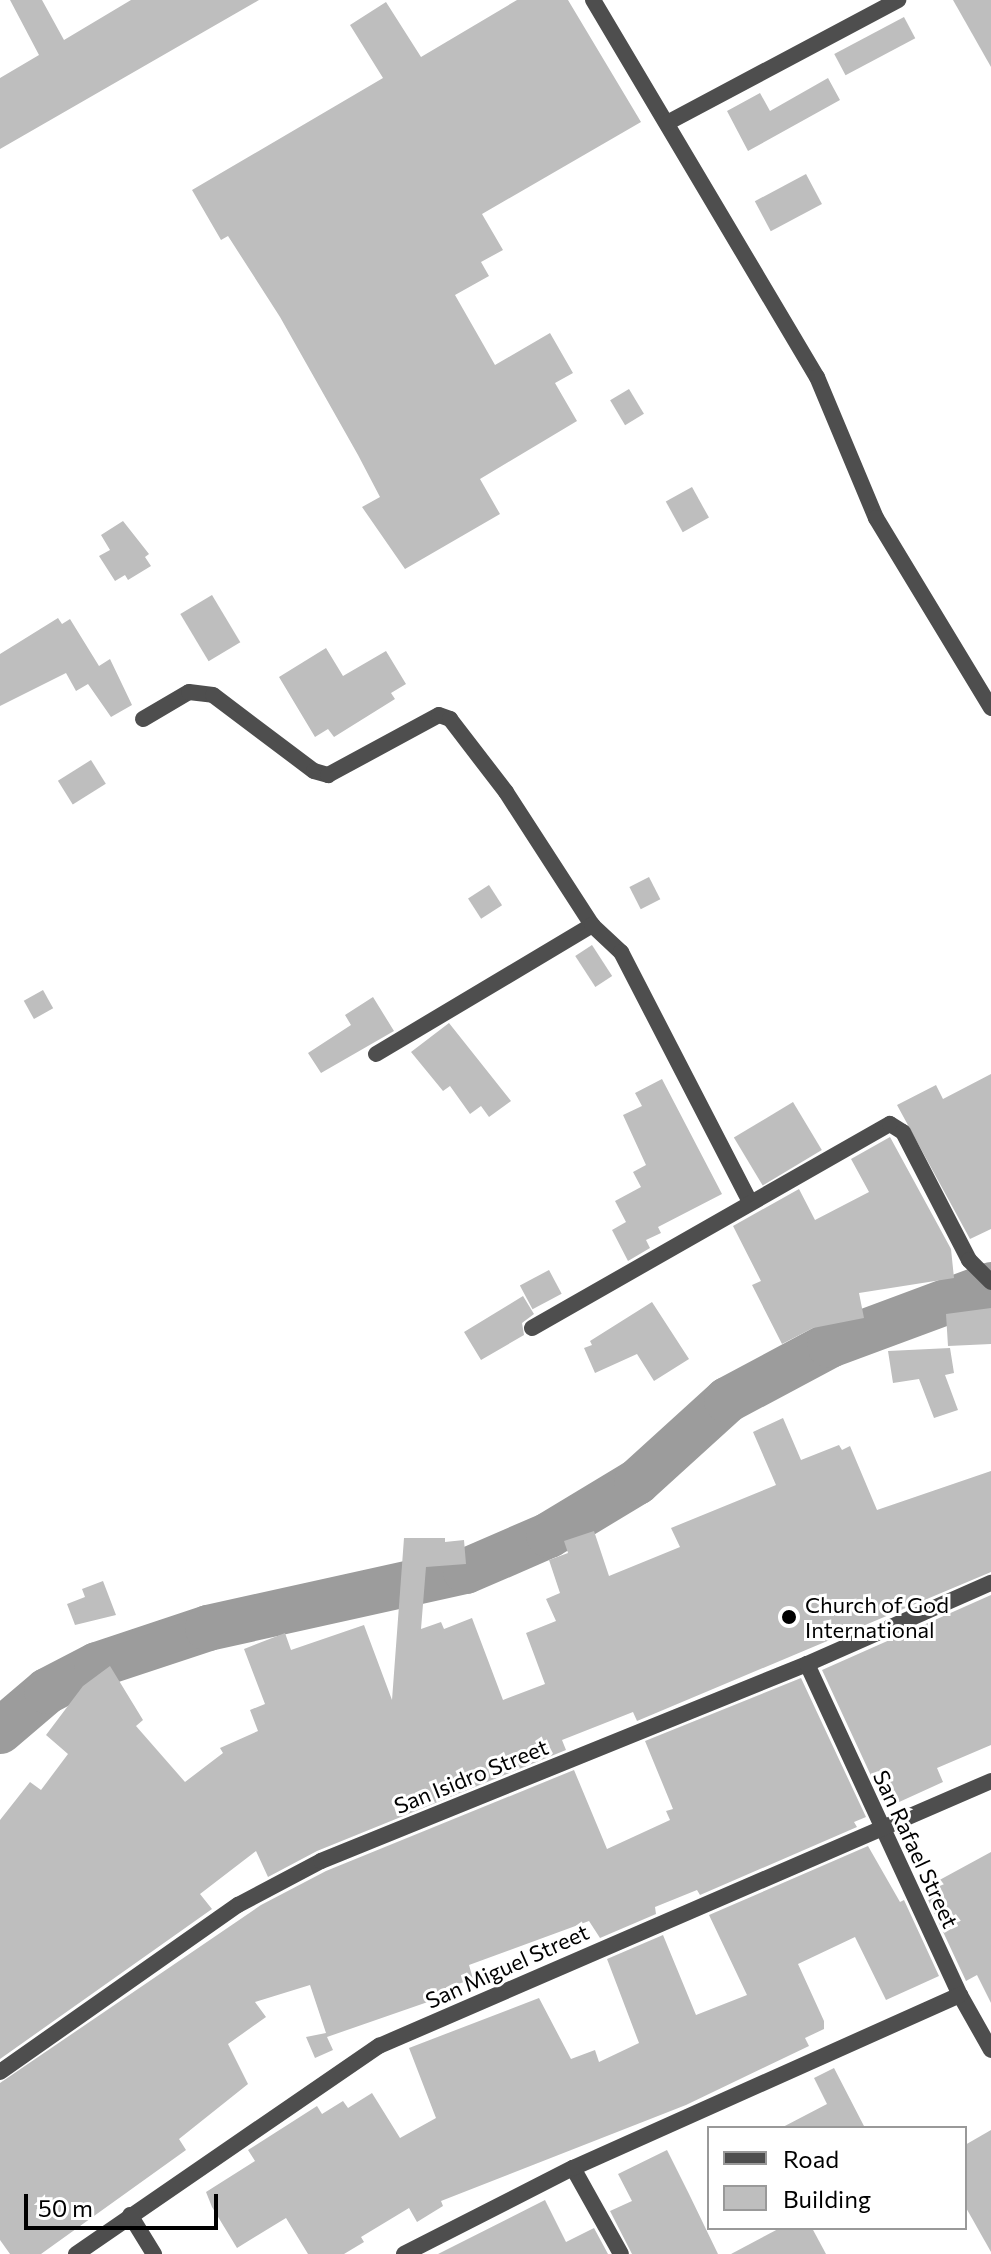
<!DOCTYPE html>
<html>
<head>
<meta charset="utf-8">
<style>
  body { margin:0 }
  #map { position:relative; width:991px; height:2254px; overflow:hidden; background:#fff; font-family:Commissioner,sans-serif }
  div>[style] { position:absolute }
  .river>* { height:46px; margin:-23px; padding:0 23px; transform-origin:23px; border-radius:23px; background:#9c9c9c }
  .building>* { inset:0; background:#bebebe; transform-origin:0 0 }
  .street>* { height:16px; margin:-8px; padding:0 8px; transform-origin:8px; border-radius:8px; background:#4e4e4e }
  .dots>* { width:22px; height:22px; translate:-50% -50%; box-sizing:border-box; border:4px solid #fff; border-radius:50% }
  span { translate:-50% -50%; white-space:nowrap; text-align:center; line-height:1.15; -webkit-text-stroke:6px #fff; paint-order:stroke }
  .poi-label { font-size:22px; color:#000 }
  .left { translate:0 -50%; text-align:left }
  .street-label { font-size:22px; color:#000 }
  .legend { position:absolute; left:707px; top:2126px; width:260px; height:104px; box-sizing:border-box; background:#fff; border:2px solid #999; margin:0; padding:10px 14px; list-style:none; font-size:24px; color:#000 }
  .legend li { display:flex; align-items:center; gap:16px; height:40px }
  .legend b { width:40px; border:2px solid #999 }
  .scale { position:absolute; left:24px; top:2194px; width:194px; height:36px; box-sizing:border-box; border:4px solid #000; border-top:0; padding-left:10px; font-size:24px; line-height:28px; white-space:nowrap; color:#000; -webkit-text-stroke:6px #fff; paint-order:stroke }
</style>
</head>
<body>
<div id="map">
  <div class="river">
    <div style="left:0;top:1731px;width:62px;rotate:-40.4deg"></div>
    <div style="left:47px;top:1691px;width:56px;rotate:-27.5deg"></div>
    <div style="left:97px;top:1665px;width:117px;rotate:-18.4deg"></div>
    <div style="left:208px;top:1628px;width:264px;rotate:-12.5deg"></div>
    <div style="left:466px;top:1571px;width:90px;rotate:-23.4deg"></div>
    <div style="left:549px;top:1535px;width:103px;rotate:-31.1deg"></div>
    <div style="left:637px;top:1482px;width:122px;rotate:-42.3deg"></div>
    <div style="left:727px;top:1400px;width:117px;rotate:-28.1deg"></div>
    <div style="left:830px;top:1345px;width:172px;rotate:-20.4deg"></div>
  </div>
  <div class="building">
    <div style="clip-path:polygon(10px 0,42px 0,64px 40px,131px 0,259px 0,0 149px,0 78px,39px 55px)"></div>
    <div style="clip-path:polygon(517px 0,568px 0,641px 122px,482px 214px,503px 250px,481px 262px,489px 276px,455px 295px,495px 365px,550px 333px,573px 373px,555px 383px,577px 421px,480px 479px,500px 514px,405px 569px,362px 507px,380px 497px,358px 455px,280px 317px,228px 236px,221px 240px,192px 190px,383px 78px,350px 25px,386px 2px,421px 57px)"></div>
    <div style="clip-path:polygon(953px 0,991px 0,991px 67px)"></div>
    <div style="left:904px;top:17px;width:24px;height:79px;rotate:62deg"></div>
    <div style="clip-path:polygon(828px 78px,840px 100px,748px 151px,727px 111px,760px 93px,770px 111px)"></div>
    <div style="left:806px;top:174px;width:34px;height:58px;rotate:62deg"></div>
    <div style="left:629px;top:389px;width:29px;height:22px;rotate:59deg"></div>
    <div style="left:692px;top:487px;width:35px;height:30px;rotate:61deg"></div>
    <div style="clip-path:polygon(123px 521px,149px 554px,145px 557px,151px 566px,128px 580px,125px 575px,115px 581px,99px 556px,110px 550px,101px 535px)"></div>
    <div style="left:212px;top:595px;width:55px;height:37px;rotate:59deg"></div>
    <div style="clip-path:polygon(58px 618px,62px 624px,70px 619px,99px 666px,110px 659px,132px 705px,111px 717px,88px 684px,76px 691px,66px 673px,0 706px,0 654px)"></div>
    <div style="clip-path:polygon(326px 648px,343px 676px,386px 651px,406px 684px,391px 693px,395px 699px,334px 737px,328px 729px,315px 737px,279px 677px)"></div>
    <div style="left:91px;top:760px;width:28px;height:39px;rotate:58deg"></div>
    <div style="left:649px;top:877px;width:25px;height:22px;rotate:63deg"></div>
    <div style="left:489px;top:885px;width:24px;height:25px;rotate:57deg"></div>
    <div style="left:592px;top:945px;width:37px;height:20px;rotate:57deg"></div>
    <div style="left:43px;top:990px;width:21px;height:22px;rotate:61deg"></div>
    <div style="clip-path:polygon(373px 997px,394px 1031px,321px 1073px,308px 1053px,351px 1025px,345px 1015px)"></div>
    <div style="clip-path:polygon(449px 1023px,511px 1101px,489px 1117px,481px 1106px,470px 1114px,450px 1086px,443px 1091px,411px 1052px)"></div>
    <div style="clip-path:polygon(991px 1074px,991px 1229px,970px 1239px,897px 1105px,936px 1085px,943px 1099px)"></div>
    <div style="clip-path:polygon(662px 1079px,722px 1194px,658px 1227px,661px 1233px,646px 1240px,650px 1248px,628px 1261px,612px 1230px,626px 1222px,615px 1201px,641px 1187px,633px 1172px,646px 1165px,623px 1115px,642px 1106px,635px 1093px)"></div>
    <div style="left:793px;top:1102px;width:56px;height:69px;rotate:59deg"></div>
    <div style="clip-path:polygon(890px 1137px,951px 1249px,954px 1278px,859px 1293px,864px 1318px,813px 1328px,782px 1344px,752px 1285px,761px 1281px,733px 1226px,799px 1189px,815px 1220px,869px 1192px,851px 1159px)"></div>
    <div style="left:549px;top:1270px;width:27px;height:33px;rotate:62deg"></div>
    <div style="clip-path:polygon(523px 1296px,534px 1314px,522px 1323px,524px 1335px,481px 1360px,464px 1332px)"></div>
    <div style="clip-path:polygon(652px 1302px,689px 1359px,654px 1381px,637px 1354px,595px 1373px,584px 1348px,592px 1345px,590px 1341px)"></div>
    <div style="clip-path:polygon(991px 1308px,991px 1344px,948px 1346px,946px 1314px)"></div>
    <div style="clip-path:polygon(950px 1348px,954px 1373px,945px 1375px,958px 1410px,934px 1418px,919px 1379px,893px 1383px,888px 1351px)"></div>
    <div style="clip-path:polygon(783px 1418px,801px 1460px,839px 1445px,842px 1450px,850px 1446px,877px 1510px,991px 1471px,991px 1572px,637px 1721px,633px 1712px,562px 1740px,566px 1750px,317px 1851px,268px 1877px,256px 1851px,200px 1894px,212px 1909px,0 2059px,0 1820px,30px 1782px,41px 1790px,68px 1754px,46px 1735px,83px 1686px,110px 1666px,143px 1720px,136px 1726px,185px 1782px,223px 1753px,220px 1748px,258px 1731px,250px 1710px,265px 1704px,244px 1649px,285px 1633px,291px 1650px,364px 1625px,392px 1700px,404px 1538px,445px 1538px,445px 1542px,464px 1540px,466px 1564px,426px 1567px,421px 1629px,441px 1622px,444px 1629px,472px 1618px,503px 1700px,545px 1684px,526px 1633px,556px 1621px,546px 1599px,560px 1593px,549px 1560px,568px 1553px,564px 1541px,594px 1531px,609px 1576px,680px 1547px,671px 1528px,776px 1485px,753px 1432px)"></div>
    <div style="clip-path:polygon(103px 1581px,116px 1615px,75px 1625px,67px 1604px,85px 1597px,82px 1589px)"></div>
    <div style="clip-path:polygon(991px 1595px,991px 1745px,937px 1768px,943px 1782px,886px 1808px,822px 1670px)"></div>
    <div style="clip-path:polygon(801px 1678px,866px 1817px,854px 1822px,857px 1827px,700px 1895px,697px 1890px,655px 1907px,656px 1914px,600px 1938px,589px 1921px,469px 1965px,473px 1979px,443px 1989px,445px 1996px,327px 2037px,333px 2050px,315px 2058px,306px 2037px,326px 2033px,310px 1985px,255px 2002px,266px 2017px,228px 2044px,248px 2084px,179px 2139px,186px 2150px,41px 2254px,10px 2254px,0 2240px,0 2083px,261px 1905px,326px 1871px,574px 1770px,607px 1849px,670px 1820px,666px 1811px,673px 1809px,645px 1741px)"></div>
    <div style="clip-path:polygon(868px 1846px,900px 1902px,904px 1900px,939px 1976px,886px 2000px,855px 1937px,798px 1964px,824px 2021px,824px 2029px,805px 2038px,809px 2046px,686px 2105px,441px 2201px,443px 2206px,417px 2222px,409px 2208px,361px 2237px,364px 2242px,344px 2254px,308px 2254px,286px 2218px,237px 2248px,212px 2207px,206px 2192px,255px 2161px,248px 2150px,317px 2106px,322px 2114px,343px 2101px,348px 2108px,372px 2093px,400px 2138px,436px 2118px,409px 2048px,539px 1998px,571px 2059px,595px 2050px,599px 2062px,639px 2043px,607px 1959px,663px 1935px,696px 2015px,747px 1995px,709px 1915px)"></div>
    <div style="clip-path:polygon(991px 1852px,991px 2003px,977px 1975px,966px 1981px,923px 1889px)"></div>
    <div style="clip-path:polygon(834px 2068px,865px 2128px,781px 2128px,827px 2104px,814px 2078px)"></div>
    <div style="clip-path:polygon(991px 2130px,991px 2252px,965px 2206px,965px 2145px)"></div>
    <div style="clip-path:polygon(667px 2150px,689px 2194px,718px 2254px,632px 2254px,610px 2211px,632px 2201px,618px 2174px)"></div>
    <div style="clip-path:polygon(545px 2200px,566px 2242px,594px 2228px,608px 2254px,438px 2254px)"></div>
    <div style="clip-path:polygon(780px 2228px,812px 2228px,826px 2254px,731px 2254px)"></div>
  </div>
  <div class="street">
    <div style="left:593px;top:0;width:439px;rotate:59.3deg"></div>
    <div style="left:817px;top:377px;width:153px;rotate:67.3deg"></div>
    <div style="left:876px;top:518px;width:222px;rotate:58.8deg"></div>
    <div style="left:667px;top:123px;width:262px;rotate:-28deg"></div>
    <div style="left:143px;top:719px;width:53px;rotate:-30.4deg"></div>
    <div style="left:189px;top:692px;width:24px;rotate:7deg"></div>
    <div style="left:213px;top:695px;width:126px;rotate:37deg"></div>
    <div style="left:314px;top:771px;width:15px;rotate:16deg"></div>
    <div style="left:328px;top:775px;width:126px;rotate:-28.4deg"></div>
    <div style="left:439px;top:715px;width:12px;rotate:20deg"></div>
    <div style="left:450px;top:719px;width:92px;rotate:52.5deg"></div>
    <div style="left:506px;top:792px;width:158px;rotate:57.1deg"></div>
    <div style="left:376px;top:1054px;width:252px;rotate:-30.8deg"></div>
    <div style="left:592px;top:925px;width:40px;rotate:43deg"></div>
    <div style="left:621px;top:952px;width:281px;rotate:62.7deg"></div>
    <div style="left:532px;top:1328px;width:412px;rotate:-29.7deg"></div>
    <div style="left:890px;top:1124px;width:15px;rotate:32deg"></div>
    <div style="left:903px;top:1132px;width:144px;rotate:62.7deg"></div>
    <div style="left:969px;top:1260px;width:31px;rotate:45deg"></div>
    <div style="left:807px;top:1664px;width:365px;rotate:65.2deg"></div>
    <div style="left:960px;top:1995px;width:63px;rotate:60.6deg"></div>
    <div style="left:0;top:2072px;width:291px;rotate:-35.1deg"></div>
    <div style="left:238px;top:1905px;width:94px;rotate:-27.9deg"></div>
    <div style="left:321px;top:1861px;width:524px;rotate:-22.07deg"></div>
    <div style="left:807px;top:1664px;width:201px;rotate:-23.8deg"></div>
    <div style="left:573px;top:2168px;width:98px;rotate:60.8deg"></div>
    <div style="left:130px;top:2215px;width:46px;rotate:58.4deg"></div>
    <div style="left:76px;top:2254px;width:368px;rotate:-34.5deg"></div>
    <div style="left:379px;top:2046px;width:667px;rotate:-23.41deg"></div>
    <div style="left:404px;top:2254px;width:190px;rotate:-27deg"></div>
    <div style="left:573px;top:2168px;width:424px;rotate:-24.1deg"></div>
  </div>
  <div class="dots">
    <div style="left:789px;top:1617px;background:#000"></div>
  </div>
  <div class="poi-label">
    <span class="left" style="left:805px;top:1617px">Church of God<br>International</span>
  </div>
  <div class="street-label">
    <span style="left:471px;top:1776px;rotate:-22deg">San Isidro Street</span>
    <span style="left:916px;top:1849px;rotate:65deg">San Rafael Street</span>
    <span style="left:507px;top:1966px;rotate:-24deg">San Miguel Street</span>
  </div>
  <ul class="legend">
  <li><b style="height:10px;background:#4e4e4e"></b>Road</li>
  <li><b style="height:22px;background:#bebebe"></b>Building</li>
  </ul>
  <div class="scale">50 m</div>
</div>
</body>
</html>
